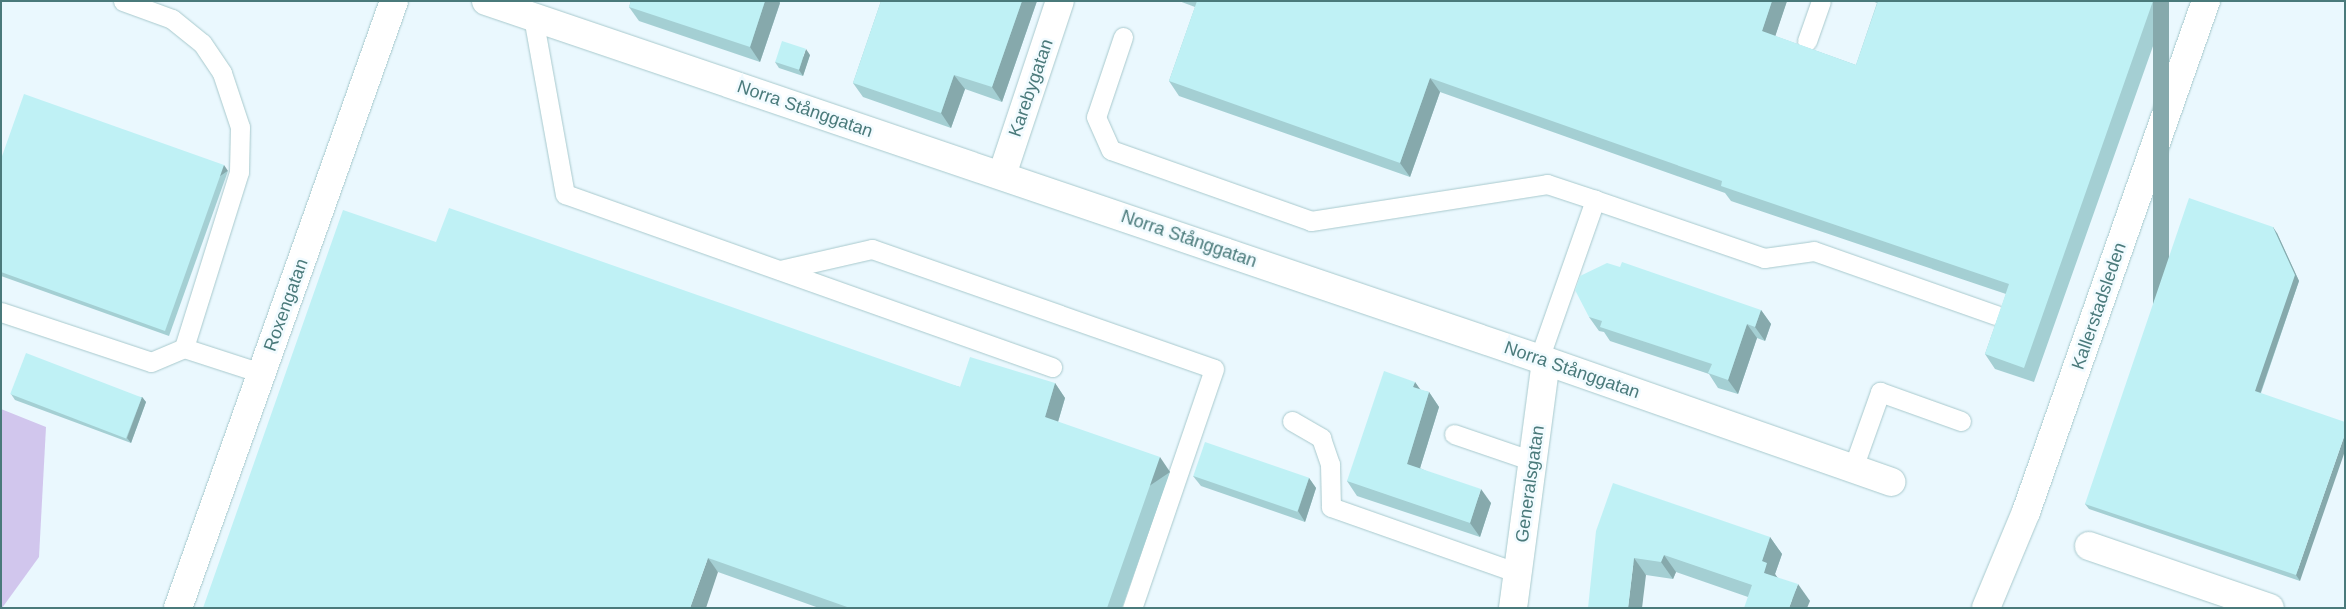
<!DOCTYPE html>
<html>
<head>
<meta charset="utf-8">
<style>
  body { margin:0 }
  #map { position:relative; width:2346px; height:609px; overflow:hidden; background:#eaf8fe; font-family:Arial,sans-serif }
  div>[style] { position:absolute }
  .green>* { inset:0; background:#d1c6ed }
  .roads { filter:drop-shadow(0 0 1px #a8c9cd) drop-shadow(0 0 1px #a8c9cd) }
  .lane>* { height:19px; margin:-9.5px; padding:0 9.5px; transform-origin:9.5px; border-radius:9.5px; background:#fff }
  .street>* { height:28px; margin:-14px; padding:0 14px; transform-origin:14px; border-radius:14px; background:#fff }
  .secondary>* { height:28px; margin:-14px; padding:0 14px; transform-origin:14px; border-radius:14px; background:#fff }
  .wall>* { inset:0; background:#a4cfd3 }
  .shaded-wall>* { inset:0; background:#86a9ac; transform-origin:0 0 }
  .building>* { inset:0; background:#bff1f5; transform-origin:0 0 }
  span { translate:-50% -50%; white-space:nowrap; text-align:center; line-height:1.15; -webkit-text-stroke:5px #f2fbff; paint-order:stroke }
  .street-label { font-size:18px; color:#4a7a7b }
  .frame { position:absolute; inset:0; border:2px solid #4a7a7b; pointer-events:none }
</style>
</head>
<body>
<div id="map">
  <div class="green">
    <div style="clip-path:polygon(1px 409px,46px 427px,39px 557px,2px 608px)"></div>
  </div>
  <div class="roads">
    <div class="lane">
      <div style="left:123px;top:1px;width:52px;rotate:20.2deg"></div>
      <div style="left:172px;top:19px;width:38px;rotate:39deg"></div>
      <div style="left:202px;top:43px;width:36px;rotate:56deg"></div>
      <div style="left:222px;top:73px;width:57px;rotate:71.6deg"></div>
      <div style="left:240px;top:127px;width:45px;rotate:91.3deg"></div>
      <div style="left:239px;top:172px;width:184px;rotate:107.4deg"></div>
      <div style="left:533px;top:17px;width:180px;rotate:79.8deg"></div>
      <div style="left:565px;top:194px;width:517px;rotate:19.56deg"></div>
      <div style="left:1123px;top:37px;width:84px;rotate:108.6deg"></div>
      <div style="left:1096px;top:117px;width:36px;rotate:66deg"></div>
      <div style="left:1111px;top:150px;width:212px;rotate:19.5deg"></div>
      <div style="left:1311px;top:221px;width:239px;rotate:-8.9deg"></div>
      <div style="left:1547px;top:184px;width:51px;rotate:18.4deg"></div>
      <div style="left:1807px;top:41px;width:42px;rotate:-70.7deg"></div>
      <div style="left:780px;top:270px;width:94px;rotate:-12.9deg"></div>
      <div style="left:872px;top:249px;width:362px;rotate:19.3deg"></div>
      <div style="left:1214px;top:369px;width:253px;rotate:108.9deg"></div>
      <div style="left:1px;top:312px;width:158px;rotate:18.4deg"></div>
      <div style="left:151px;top:362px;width:36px;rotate:-23deg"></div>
      <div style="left:184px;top:348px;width:81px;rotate:18deg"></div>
      <div style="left:1539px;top:359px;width:169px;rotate:-70.6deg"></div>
      <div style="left:1595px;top:200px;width:179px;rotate:18.9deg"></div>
      <div style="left:1764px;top:258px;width:50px;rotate:-8deg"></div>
      <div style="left:1814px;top:251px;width:193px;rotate:19.4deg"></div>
      <div style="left:1292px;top:421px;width:34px;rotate:30deg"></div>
      <div style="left:1321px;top:438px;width:28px;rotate:71deg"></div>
      <div style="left:1330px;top:464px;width:43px;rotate:88.7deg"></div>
      <div style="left:1331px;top:507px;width:198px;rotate:19.4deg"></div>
      <div style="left:1454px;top:434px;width:83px;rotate:18.9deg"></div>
      <div style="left:1853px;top:468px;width:81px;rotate:-70.4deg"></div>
      <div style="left:1880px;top:392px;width:86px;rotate:19.7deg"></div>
    </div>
    <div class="street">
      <div style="left:486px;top:1px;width:1119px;rotate:18.76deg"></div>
      <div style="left:1546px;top:361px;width:366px;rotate:19.3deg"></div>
      <div style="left:1002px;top:175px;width:183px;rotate:-71.6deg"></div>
      <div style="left:2089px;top:546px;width:191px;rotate:18.9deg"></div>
      <div style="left:178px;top:608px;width:644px;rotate:-70.41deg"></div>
      <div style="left:1513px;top:608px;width:249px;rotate:-82.4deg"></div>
    </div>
    <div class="secondary">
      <div style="left:1986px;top:608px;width:104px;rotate:-67.4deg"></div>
      <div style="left:2026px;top:512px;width:542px;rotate:-70.6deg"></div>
    </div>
  </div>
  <div class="wall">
    <div style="clip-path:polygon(631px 1px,779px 1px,780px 3px,760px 62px,639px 21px,629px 7px)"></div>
    <div style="clip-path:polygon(881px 1px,1037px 1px,1002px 102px,965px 89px,951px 128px,863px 97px,853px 83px)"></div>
    <div style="clip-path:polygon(1179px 1px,1787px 1px,1775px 36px,1856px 65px,1877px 3px,1872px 1px,2169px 1px,2034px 382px,1995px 369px,1985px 354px,2006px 294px,1731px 201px,1725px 193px,1440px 92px,1410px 177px,1179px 96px,1169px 81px,1195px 7px)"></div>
    <div style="clip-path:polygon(810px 55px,803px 76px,779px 68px,775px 62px)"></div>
    <div style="clip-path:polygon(1px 159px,228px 171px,169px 336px,1px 276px)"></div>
    <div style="clip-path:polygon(2277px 233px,2299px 281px,2261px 393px,2300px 581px,2089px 509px,2085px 504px)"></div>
    <div style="clip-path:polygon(436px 242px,960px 387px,1055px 383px,1065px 398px,1058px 422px,1170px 472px,1122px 608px,819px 608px,718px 572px)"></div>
    <div style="clip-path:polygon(1761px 310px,1771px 324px,1765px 341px,1757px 338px,1738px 394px,1718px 388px,1709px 374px,1610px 341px,1604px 332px,1599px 331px,1589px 317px)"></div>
    <div style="clip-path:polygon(1415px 382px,1420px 390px,1429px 392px,1439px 407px,1420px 468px,1491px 503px,1480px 537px,1357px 496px,1347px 481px)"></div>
    <div style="clip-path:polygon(11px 394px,142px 397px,146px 402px,131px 443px,15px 400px)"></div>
    <div style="clip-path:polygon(1193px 476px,1309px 478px,1316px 488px,1305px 522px,1201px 486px)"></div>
    <div style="clip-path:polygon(1596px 531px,1770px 537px,1782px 554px,1775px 574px,1777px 577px,1810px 601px,1748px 597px,1676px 572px,1673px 579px,1646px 575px)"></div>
  </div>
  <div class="shaded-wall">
    <div style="clip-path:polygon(765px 1px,779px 1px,780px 3px,760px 62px,750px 47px)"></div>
    <div style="clip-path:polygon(1022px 1px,1037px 1px,1002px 102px,992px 87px)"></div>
    <div style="clip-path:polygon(1772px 1px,1787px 1px,1772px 46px,1762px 31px)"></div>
    <div style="left:2153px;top:1px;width:16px;height:389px"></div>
    <div style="clip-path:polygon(806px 49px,810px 55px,803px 76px,799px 70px)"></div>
    <div style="clip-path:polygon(954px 75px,965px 89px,951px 128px,941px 113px)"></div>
    <div style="clip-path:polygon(1430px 78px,1440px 92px,1410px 177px,1400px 163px)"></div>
    <div style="left:224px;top:165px;width:7px;height:176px;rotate:56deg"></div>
    <div style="clip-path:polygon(2273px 227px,2277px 233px,2299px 281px,2259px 397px,2255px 391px)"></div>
    <div style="clip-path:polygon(1761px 310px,1771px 324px,1765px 341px,1755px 327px)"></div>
    <div style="clip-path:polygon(1747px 324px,1757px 338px,1738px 394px,1728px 380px)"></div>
    <div style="clip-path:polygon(1415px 382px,1425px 396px,1413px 387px)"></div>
    <div style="clip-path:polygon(1055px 383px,1065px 398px,1055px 432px,1045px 417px)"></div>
    <div style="clip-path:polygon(1429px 392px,1439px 407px,1417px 478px,1407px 464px)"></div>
    <div style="clip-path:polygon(142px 397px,146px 402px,131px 443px,127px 438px)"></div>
    <div style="clip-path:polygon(2345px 434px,2345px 451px,2300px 581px,2296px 575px)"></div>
    <div style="left:1160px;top:457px;width:18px;height:160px;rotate:56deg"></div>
    <div style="clip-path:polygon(1309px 478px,1316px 488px,1305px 522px,1298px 511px)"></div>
    <div style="clip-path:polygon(1481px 489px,1491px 503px,1480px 537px,1470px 523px)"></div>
    <div style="clip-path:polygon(1770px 537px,1782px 554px,1775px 574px,1779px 580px,1764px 573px,1762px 561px)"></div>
    <div style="clip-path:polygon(1664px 555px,1676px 572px,1673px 579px,1661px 562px)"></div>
    <div style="clip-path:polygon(708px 558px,718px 572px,706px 608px,690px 608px)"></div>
    <div style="clip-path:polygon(1634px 558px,1646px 575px,1642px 608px,1628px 608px)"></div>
    <div style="clip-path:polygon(1798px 584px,1810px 601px,1807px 608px,1789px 608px)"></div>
  </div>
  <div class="building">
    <div style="clip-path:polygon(631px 1px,765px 1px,750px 47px,629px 7px)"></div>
    <div style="clip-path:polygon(881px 1px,1022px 1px,992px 87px,954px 75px,941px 113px,853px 83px)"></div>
    <div style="clip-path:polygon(1197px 1px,1772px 1px,1762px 31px,1856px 65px,1878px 1px,2153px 1px,2024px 368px,1985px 354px,2009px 284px,1721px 186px,1722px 181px,1430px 78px,1400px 163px,1169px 81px)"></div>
    <div style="left:782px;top:41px;width:25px;height:22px;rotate:18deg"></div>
    <div style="clip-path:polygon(24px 94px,224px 165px,165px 331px,1px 272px,1px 159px)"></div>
    <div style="clip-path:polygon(2189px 198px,2273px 227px,2295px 275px,2255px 391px,2345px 422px,2345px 434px,2296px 575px,2085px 504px)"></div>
    <div style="clip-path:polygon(449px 208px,960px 387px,970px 357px,1055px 383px,1045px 417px,1160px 457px,1107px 608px,850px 608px,708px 558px,690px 608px,203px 608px,343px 210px,436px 242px)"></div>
    <div style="clip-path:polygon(1622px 262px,1761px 310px,1755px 327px,1747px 324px,1728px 380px,1708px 373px,1712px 364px,1600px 327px,1602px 321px,1589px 317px,1575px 290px,1580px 276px,1607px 263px,1620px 267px)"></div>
    <div style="left:26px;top:353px;width:124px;height:44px;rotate:21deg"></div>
    <div style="clip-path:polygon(1384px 371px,1415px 382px,1413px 387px,1429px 392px,1407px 464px,1481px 489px,1470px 523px,1347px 481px)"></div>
    <div style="left:1205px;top:442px;width:110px;height:36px;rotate:19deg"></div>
    <div style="clip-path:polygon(1613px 483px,1770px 537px,1762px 561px,1767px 563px,1764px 573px,1798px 584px,1789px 608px,1744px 608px,1752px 585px,1664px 555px,1661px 562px,1634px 558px,1628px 608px,1588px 608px,1596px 531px)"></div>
  </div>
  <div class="street-label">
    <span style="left:1031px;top:88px;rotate:-71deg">Karebygatan</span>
    <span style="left:805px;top:109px;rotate:19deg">Norra Stånggatan</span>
    <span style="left:1189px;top:239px;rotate:19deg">Norra Stånggatan</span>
    <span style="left:286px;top:305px;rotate:-70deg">Roxengatan</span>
    <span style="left:2099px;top:306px;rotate:-71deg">Kallerstadsleden</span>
    <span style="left:1572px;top:370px;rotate:19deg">Norra Stånggatan</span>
    <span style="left:1530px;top:484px;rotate:-82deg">Generalsgatan</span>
  </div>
  <div class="frame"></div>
</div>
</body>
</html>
